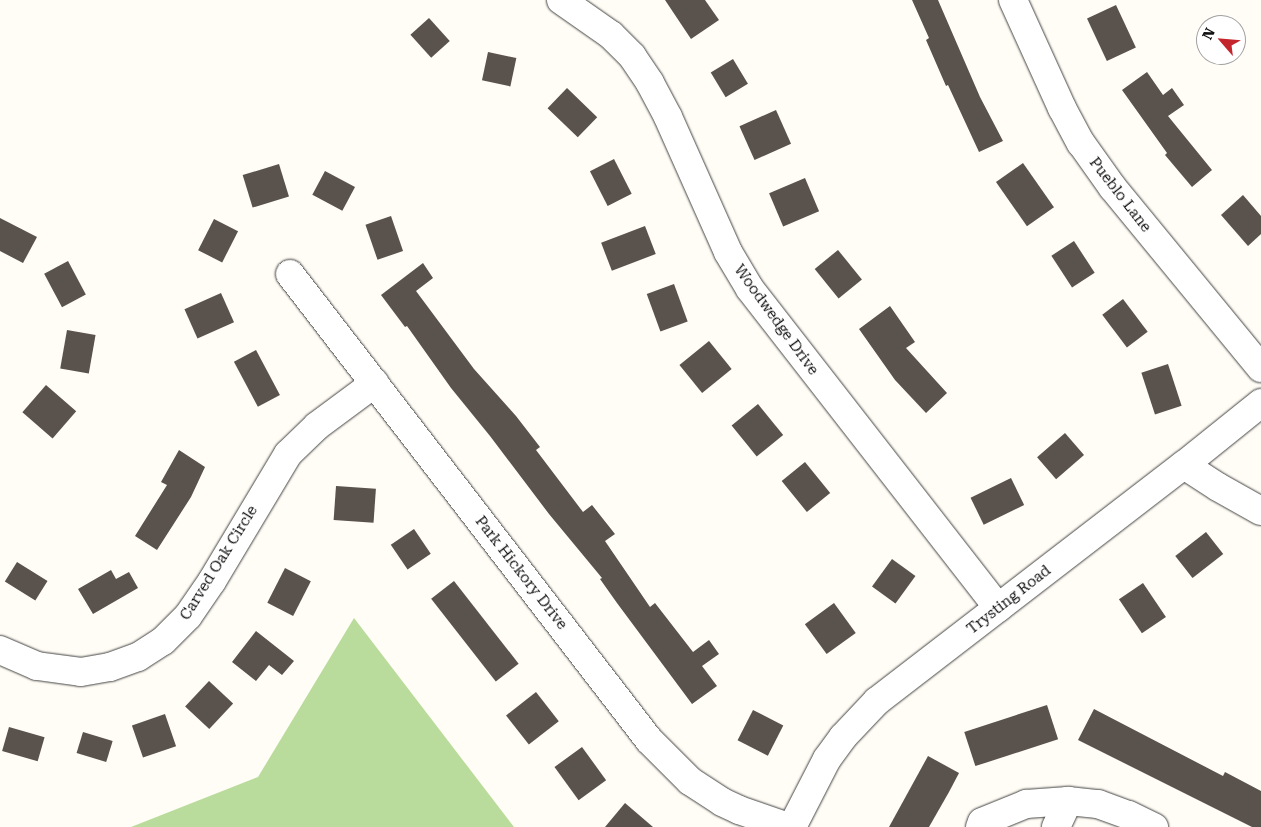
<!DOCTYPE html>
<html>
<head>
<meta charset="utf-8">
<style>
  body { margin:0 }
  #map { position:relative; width:1261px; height:827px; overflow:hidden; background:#fffdf5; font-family:"Roboto Serif",serif }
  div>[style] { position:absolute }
  .forest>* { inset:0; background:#b9dc9c }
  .building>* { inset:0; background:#5a524d; transform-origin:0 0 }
  .roads { filter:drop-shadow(0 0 1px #444) drop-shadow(0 0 1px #444) }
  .minor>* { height:28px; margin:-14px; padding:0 14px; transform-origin:14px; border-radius:14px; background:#fff }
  span { translate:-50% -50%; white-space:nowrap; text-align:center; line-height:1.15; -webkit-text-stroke:5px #fff; paint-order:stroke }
  .street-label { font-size:15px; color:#111 }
  .north { position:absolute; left:1196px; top:15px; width:50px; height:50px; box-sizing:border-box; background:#fff; border:1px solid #a0a0a0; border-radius:50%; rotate:297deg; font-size:14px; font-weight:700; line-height:20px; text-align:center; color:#111 }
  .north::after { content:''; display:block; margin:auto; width:18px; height:22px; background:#c4262e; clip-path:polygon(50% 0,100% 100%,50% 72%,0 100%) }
</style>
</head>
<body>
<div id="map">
  <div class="forest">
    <div style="clip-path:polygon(354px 618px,514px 827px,131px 827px,258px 777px)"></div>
  </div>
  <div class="building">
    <div style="clip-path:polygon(665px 0,705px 0,719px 20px,691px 39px)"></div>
    <div style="clip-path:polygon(912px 0,938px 0,980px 97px,1003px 141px,979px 152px,948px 85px,946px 86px,926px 40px,929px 38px)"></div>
    <div style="left:1116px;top:5px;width:47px;height:32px;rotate:65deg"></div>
    <div style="left:429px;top:18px;width:31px;height:25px;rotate:48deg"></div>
    <div style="left:488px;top:52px;width:29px;height:29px;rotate:12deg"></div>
    <div style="left:733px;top:59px;width:29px;height:26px;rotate:59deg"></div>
    <div style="clip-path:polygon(1147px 72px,1163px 95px,1172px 88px,1184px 105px,1168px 116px,1212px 170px,1192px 187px,1165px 155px,1167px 153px,1122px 90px)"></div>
    <div style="left:567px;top:88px;width:42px;height:28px;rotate:44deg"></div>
    <div style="left:776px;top:110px;width:37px;height:40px;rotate:66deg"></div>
    <div style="left:614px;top:159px;width:39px;height:27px;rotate:63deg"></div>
    <div style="left:1023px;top:163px;width:54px;height:33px;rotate:55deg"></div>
    <div style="left:279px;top:164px;width:34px;height:38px;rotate:73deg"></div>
    <div style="left:325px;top:171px;width:34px;height:27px;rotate:28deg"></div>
    <div style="left:805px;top:178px;width:36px;height:39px;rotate:67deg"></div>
    <div style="clip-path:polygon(1243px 195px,1261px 216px,1261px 234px,1248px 246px,1221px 215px)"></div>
    <div style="left:391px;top:216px;width:37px;height:27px;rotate:71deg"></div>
    <div style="clip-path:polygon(0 218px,37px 237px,23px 263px,0 251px)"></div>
    <div style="left:214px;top:219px;width:27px;height:35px;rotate:27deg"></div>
    <div style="left:645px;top:226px;width:30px;height:47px;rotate:69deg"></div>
    <div style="left:1074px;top:241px;width:38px;height:27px;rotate:57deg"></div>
    <div style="left:838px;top:250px;width:38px;height:30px;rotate:51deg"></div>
    <div style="left:68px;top:261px;width:38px;height:27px;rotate:62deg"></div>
    <div style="clip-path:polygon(423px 263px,433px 278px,416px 291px,474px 369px,516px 416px,540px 447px,536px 450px,583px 512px,592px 505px,615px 534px,605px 541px,650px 607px,655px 603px,693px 652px,709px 640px,719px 654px,702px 666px,717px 686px,692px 704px,617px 603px,600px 579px,602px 578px,549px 514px,490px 436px,451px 388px,407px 326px,405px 327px,381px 295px)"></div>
    <div style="left:674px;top:284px;width:40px;height:29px;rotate:70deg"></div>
    <div style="left:221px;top:293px;width:32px;height:40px;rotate:66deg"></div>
    <div style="left:1123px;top:299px;width:41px;height:26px;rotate:53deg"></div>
    <div style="clip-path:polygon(890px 306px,915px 342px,906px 348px,947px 393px,926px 413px,895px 380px,859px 329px)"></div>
    <div style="left:67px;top:330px;width:29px;height:39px;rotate:10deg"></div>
    <div style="left:709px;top:341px;width:36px;height:38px;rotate:51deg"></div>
    <div style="left:256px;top:350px;width:51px;height:25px;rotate:62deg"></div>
    <div style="left:1168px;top:364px;width:44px;height:28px;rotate:72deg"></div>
    <div style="left:46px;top:385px;width:40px;height:36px;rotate:41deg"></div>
    <div style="left:758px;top:404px;width:40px;height:34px;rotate:51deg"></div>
    <div style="left:1065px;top:433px;width:29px;height:37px;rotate:49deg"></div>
    <div style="clip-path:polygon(179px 450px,205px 467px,191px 497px,157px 550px,135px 536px,167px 485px,161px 482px)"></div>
    <div style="left:805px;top:462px;width:40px;height:30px;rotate:51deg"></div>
    <div style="left:1011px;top:478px;width:30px;height:45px;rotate:64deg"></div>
    <div style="left:336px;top:486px;width:40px;height:34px;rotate:4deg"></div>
    <div style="left:414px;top:529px;width:30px;height:28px;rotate:56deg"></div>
    <div style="left:1206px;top:532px;width:28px;height:39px;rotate:52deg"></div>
    <div style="left:892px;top:559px;width:29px;height:34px;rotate:36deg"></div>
    <div style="left:17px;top:562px;width:36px;height:23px;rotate:32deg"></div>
    <div style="left:285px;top:568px;width:29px;height:39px;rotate:27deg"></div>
    <div style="clip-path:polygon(111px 570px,116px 579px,129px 572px,138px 588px,93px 614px,78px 589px)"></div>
    <div style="left:454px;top:581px;width:105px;height:29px;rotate:52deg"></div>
    <div style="left:1143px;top:583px;width:41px;height:29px;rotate:56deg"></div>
    <div style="left:834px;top:603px;width:37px;height:36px;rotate:54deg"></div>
    <div style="clip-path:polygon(256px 631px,294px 661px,282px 675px,269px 665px,256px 681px,232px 662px)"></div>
    <div style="left:209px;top:681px;width:33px;height:35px;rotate:43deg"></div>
    <div style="left:536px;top:692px;width:37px;height:38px;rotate:52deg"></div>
    <div style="left:1047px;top:705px;width:36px;height:87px;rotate:72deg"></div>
    <div style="clip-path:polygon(1094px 709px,1223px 776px,1225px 772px,1261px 791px,1261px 827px,1252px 827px,1078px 740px)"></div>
    <div style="left:753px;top:710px;width:34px;height:34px;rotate:27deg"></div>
    <div style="left:165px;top:714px;width:34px;height:35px;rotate:71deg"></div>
    <div style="left:9px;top:727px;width:37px;height:25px;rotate:16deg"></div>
    <div style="left:83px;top:732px;width:31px;height:22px;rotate:17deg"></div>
    <div style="left:582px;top:747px;width:41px;height:34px;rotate:54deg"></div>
    <div style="clip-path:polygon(928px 756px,959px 773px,949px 792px,929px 827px,889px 827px)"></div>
    <div style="clip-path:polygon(625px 803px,653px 827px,605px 827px)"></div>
  </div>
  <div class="roads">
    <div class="minor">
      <div style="left:561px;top:0;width:61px;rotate:35deg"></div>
      <div style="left:611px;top:35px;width:30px;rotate:45deg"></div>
      <div style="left:632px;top:56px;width:32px;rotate:56deg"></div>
      <div style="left:650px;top:83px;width:38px;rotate:62deg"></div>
      <div style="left:668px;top:117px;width:148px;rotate:66deg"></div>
      <div style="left:728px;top:252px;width:43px;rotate:59.3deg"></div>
      <div style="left:750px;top:289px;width:404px;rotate:52.1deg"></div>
      <div style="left:1013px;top:0;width:119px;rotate:65.6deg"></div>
      <div style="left:1062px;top:108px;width:40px;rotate:62deg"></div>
      <div style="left:1081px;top:143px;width:55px;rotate:54.6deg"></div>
      <div style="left:1113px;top:188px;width:233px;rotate:50.6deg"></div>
      <div style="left:290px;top:274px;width:588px;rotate:52.39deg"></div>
      <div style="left:649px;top:740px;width:58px;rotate:45deg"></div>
      <div style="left:690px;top:781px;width:38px;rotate:33deg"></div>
      <div style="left:722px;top:802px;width:19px;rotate:25deg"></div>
      <div style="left:739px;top:810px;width:52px;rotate:19.1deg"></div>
      <div style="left:1184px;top:465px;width:40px;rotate:32.9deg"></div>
      <div style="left:1218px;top:487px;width:49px;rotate:29.2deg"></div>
      <div style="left:0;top:650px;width:40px;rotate:23.4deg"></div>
      <div style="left:37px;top:666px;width:44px;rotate:7.8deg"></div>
      <div style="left:81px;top:672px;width:29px;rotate:-10deg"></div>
      <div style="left:110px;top:667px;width:30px;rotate:-20deg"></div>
      <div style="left:138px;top:657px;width:30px;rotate:-33deg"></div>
      <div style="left:163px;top:641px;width:35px;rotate:-45deg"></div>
      <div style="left:188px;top:616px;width:42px;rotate:-55.6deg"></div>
      <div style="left:212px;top:581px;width:148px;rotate:-59.1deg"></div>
      <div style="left:288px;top:454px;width:40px;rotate:-44deg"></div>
      <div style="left:317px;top:426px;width:72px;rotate:-36.6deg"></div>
      <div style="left:792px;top:827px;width:76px;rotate:-62.8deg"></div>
      <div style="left:827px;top:759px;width:27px;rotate:-54deg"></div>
      <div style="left:843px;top:737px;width:50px;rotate:-46.6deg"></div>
      <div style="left:877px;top:701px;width:387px;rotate:-37.6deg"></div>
      <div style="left:1184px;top:465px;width:99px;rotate:-38.8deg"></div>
      <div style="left:980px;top:827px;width:5px;rotate:-68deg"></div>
      <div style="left:982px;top:822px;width:48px;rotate:-22.2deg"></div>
      <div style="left:1026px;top:804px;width:42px;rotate:-4.1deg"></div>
      <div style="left:1068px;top:801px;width:30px;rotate:6deg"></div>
      <div style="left:1098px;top:804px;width:33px;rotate:20deg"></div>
      <div style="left:1129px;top:815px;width:28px;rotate:26deg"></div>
      <div style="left:1056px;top:827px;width:29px;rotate:-65deg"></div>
    </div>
  </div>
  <div class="street-label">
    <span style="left:1120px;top:195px;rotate:52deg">Pueblo Lane</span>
    <span style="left:776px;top:320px;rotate:54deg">Woodwedge Drive</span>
    <span style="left:219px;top:563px;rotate:-58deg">Carved Oak Circle</span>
    <span style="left:521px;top:573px;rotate:52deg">Park Hickory Drive</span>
    <span style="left:1009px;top:600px;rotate:-38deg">Trysting Road</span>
  </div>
  <div class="north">N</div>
</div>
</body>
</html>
